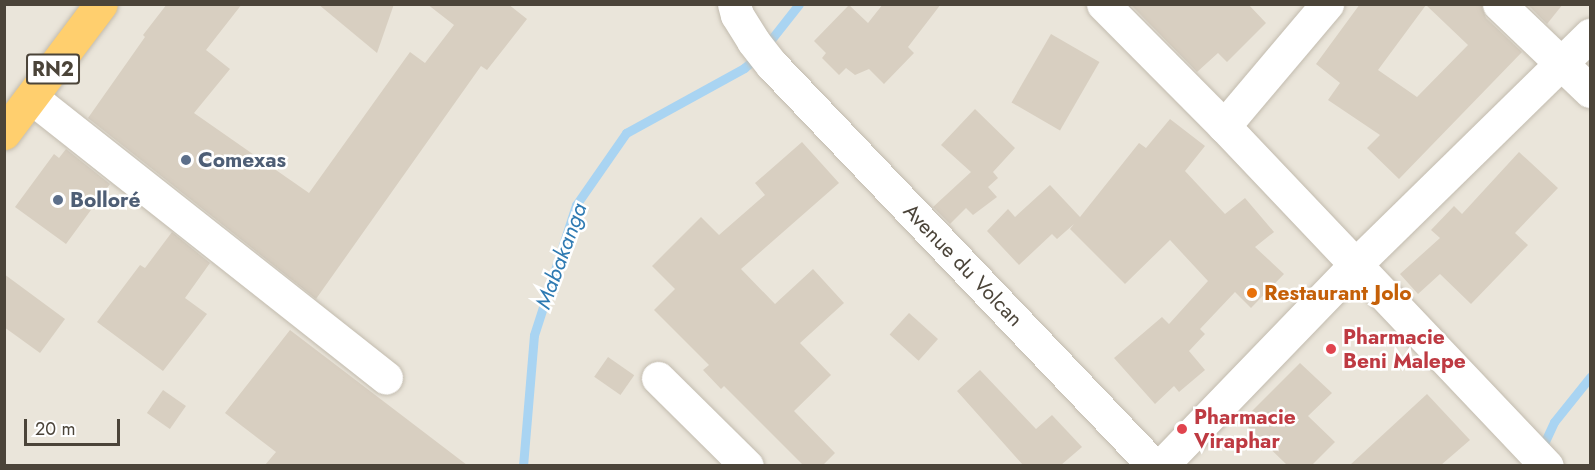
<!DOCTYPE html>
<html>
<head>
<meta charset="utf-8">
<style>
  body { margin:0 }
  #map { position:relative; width:1595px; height:470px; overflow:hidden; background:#f6f3ec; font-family:Jost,sans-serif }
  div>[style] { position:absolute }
  .residential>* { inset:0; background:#eae5da; transform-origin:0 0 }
  .stream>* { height:9px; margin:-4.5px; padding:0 4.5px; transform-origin:4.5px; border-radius:4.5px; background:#a9d4f2 }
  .building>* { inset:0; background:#d8cfc1; transform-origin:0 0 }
  .roads { filter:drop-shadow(0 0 2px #c2bbae) drop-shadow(0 0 2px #c2bbae) }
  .minor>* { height:33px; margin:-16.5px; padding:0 16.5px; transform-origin:16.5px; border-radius:16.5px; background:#fff }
  .highway>* { height:33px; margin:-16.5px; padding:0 16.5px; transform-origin:16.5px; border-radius:16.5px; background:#ffcf6e }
  .dots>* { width:16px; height:16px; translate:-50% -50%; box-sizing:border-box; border:3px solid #fff; border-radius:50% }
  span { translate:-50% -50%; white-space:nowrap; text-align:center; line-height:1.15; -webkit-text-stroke:5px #fff; paint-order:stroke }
  .shield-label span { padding:2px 4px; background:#fff; border:2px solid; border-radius:4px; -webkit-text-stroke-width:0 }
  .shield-label { font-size:20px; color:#4b4439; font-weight:700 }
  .service-label { font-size:21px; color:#4e5e75; font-weight:700 }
  .left { translate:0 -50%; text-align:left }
  .street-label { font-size:21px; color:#4b4439 }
  .food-label { font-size:21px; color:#c56008; font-weight:700 }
  .health-label { font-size:21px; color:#be3a42; font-weight:700 }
  .water-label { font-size:22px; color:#2e7ab2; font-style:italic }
  .frame { position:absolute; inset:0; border:6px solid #4b4439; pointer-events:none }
  .scale { position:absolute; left:24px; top:419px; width:96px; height:27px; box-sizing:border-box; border:3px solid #4b4439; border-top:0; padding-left:8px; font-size:18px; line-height:21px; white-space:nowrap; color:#4b4439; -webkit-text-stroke:4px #fff; paint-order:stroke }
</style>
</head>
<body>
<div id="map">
  <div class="residential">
    <div style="left:5px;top:5px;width:1585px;height:460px"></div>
  </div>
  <div class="stream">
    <div style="left:766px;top:46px;width:53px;rotate:-51.8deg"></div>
    <div style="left:1541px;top:450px;width:31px;rotate:-65deg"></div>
    <div style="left:1554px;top:422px;width:58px;rotate:-51.3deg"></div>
    <div style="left:523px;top:466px;width:131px;rotate:-85.2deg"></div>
    <div style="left:534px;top:335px;width:137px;rotate:-72.1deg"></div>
    <div style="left:576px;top:205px;width:88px;rotate:-55.2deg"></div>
    <div style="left:626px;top:133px;width:135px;rotate:-28.8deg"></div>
    <div style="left:744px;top:68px;width:17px;rotate:-40deg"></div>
  </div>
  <div class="building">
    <div style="clip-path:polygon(167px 4px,242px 4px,206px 50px,230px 69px,194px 113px,309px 193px,410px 52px,425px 63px,454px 25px,427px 4px,508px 4px,527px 19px,487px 70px,481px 66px,316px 299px,88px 118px,145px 37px,143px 35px)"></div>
    <div style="clip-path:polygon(318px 4px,394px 4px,377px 53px)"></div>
    <div style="clip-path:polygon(883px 4px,941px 4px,908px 47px,914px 53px,884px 84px,869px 69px,855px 75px,846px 68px,839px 75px,822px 58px,826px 53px,814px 41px,849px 5px,868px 23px)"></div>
    <div style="clip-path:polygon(1130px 4px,1248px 4px,1266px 23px,1227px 62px,1218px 53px,1197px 72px)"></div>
    <div style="clip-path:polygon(evenodd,1360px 4px,1481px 4px,1486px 18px,1522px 52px,1399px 179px,1367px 148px,1380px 135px,1328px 100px,1340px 83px,1316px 64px,1360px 4px,1426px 5px,1468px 45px,1417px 97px,1378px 70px,1426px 5px)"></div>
    <div style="clip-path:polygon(1527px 4px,1563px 4px,1547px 24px)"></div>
    <div style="left:1051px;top:34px;width:56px;height:79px;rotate:30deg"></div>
    <div style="clip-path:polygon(975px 109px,1015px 148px,993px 172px,998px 178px,988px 187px,997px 197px,973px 215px,966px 208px,950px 224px,933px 207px,971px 172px,941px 145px)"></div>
    <div style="clip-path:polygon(1170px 119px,1205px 146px,1185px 171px,1225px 214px,1245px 198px,1274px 232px,1255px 247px,1284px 274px,1251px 308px,1235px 292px,1200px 329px,1205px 334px,1189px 351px,1205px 370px,1179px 392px,1174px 386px,1155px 404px,1114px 358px,1162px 317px,1169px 324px,1208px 281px,1170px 240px,1125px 284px,1070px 229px,1074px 224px,1057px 239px,1052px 234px,1019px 265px,987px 231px,1008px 209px,1015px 217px,1050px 185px,1080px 217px,1139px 143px,1146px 148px)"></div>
    <div style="clip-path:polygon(802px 142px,839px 183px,741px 269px,775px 304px,813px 269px,844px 303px,800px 343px,831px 375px,794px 411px,835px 453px,823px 465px,803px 465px,724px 386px,721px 389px,703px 370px,709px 365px,654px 310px,675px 289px,652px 266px,701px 217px,719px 235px,765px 195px,755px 183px)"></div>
    <div style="clip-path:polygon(66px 149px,110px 184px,66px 244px,15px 207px,54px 154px,59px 158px)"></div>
    <div style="clip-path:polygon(1519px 152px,1558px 188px,1515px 233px,1528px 245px,1471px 304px,1440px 274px,1418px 294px,1400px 274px,1440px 238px,1431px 230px,1454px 206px,1462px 214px)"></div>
    <div style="clip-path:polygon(172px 232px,210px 263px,185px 298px,207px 314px,163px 371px,97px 322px,140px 265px,145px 268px)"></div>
    <div style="clip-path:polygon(4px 274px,65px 319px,40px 353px,4px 327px)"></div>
    <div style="left:909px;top:313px;width:39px;height:29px;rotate:42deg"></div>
    <div style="clip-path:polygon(290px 330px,467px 465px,265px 465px,276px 452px,225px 413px)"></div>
    <div style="left:608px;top:357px;width:32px;height:24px;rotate:35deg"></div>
    <div style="clip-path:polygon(1300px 363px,1332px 393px,1308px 416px,1335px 442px,1312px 465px,1287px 465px,1242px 421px)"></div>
    <div style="clip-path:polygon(980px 370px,1036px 429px,1052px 415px,1082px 447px,1061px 465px,1023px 465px,957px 391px)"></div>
    <div style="left:163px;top:390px;width:28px;height:28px;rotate:35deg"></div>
    <div style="clip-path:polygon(1427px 394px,1470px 440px,1441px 465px,1350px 465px)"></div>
  </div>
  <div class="roads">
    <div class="minor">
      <div style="left:734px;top:4px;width:11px;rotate:75deg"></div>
      <div style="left:737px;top:15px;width:31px;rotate:58deg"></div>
      <div style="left:753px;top:41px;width:31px;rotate:52deg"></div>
      <div style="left:772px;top:65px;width:554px;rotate:46.39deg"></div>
      <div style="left:1103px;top:4px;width:172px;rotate:45.2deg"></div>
      <div style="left:1224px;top:126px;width:469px;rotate:46.5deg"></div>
      <div style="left:1499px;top:4px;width:126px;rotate:43.7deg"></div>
      <div style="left:32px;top:98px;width:451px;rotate:38.3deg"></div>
      <div style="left:1224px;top:126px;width:160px;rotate:-49.8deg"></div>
      <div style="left:658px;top:378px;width:125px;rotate:44.7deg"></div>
      <div style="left:1161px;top:466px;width:279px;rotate:-46deg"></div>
      <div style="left:1355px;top:265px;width:329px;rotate:-44.4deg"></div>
    </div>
    <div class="highway">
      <div style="left:4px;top:133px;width:161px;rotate:-53.1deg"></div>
    </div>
  </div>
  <div class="dots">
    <div style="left:186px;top:160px;background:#5c6f8a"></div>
    <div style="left:58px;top:200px;background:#5c6f8a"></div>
    <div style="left:1252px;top:293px;background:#e8710a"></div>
    <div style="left:1331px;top:349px;background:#e0444e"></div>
    <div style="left:1182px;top:429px;background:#e0444e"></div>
  </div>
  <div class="shield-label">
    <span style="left:53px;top:69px">RN2</span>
  </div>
  <div class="service-label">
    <span class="left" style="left:198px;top:160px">Comexas</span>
    <span class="left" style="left:70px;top:200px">Bolloré</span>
  </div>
  <div class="street-label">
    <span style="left:963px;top:265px;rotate:46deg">Avenue du Volcan</span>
  </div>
  <div class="food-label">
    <span class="left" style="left:1264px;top:293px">Restaurant Jolo</span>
  </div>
  <div class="health-label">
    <span class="left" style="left:1343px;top:349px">Pharmacie<br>Beni Malepe</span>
    <span class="left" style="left:1194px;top:429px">Pharmacie<br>Viraphar</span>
  </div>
  <div class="water-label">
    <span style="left:561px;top:256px;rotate:-70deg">Mabakanga</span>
  </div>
  <div class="frame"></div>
  <div class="scale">20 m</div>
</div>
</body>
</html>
